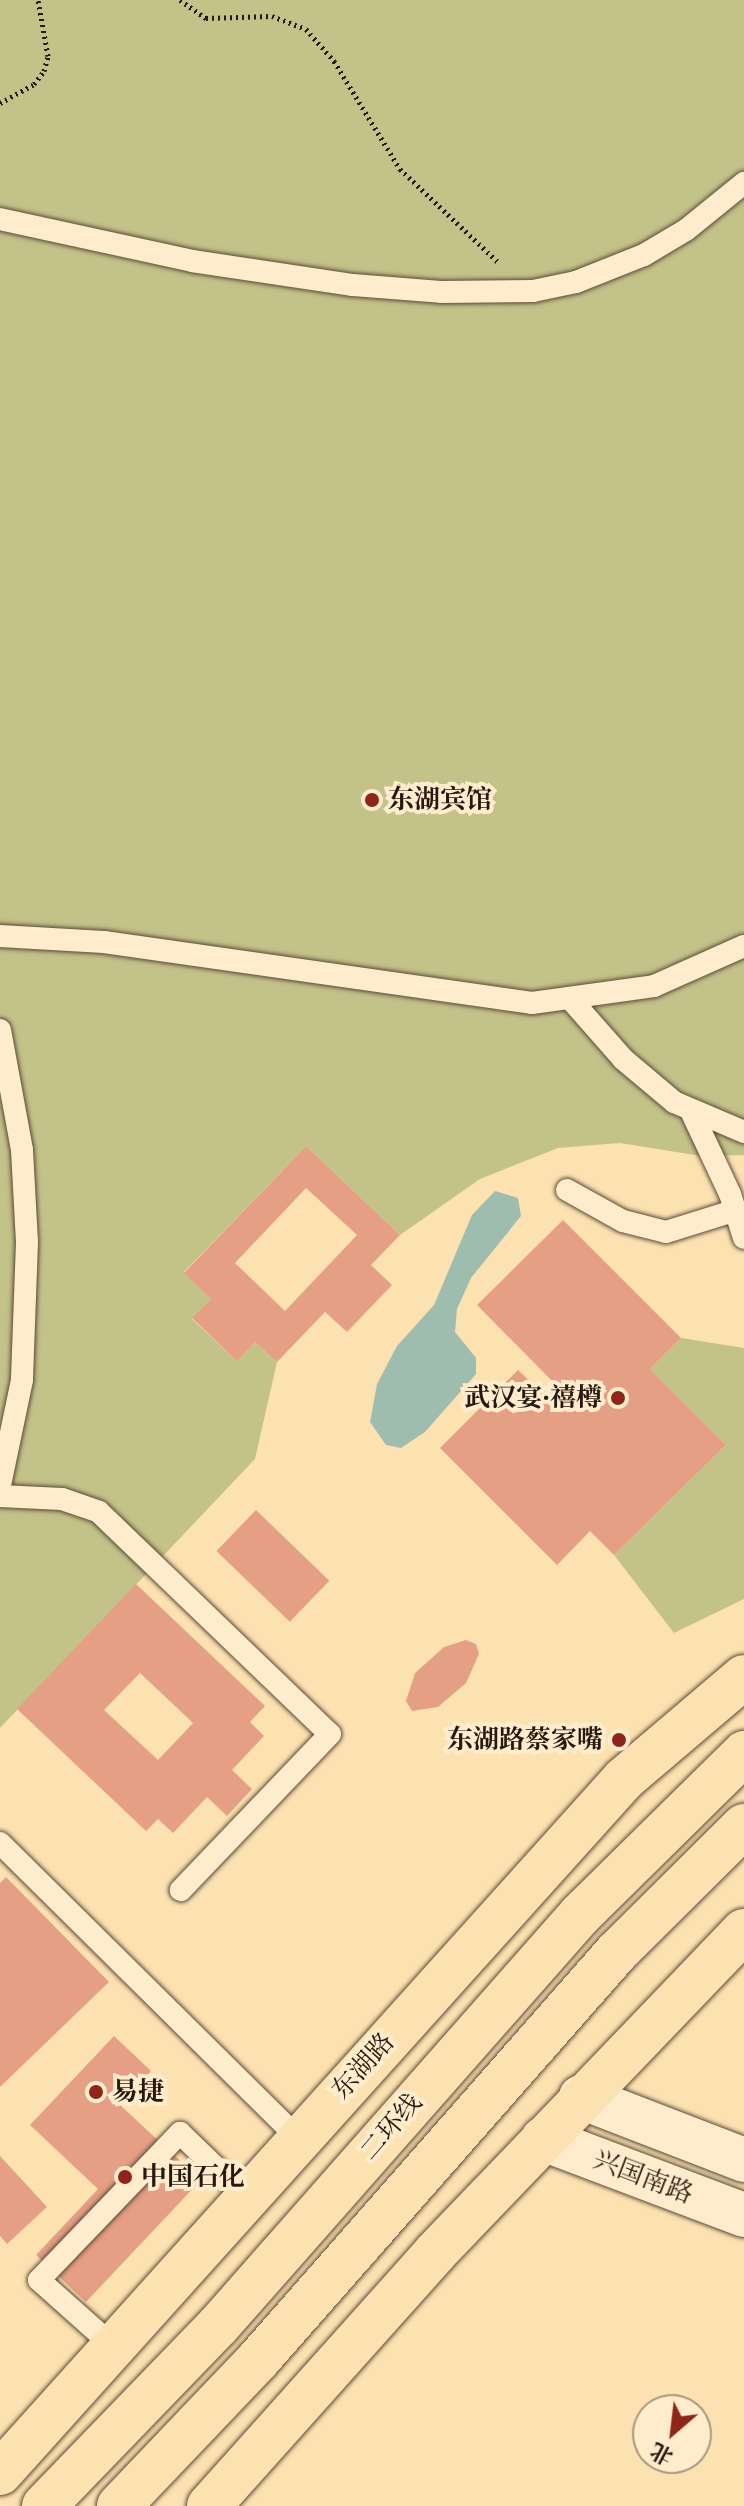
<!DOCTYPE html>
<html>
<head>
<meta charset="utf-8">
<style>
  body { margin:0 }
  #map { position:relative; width:744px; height:2506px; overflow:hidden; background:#fde2b1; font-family:Cardo,"Noto Serif SC",serif }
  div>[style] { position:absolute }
  .green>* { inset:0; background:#c3c289 }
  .water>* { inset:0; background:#9fbdae }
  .building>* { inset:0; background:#e59f84; transform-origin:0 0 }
  .path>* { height:5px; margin-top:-2.5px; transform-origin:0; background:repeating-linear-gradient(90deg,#261910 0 2px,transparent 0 6px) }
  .roads { filter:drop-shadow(0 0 2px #5c4b38) drop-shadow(0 0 2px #5c4b38) }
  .lane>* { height:22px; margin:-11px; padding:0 11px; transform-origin:11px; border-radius:11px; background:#feeccc }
  .secondary>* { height:44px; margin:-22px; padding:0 22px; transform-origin:22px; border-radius:22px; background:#feeccc }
  .primary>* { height:44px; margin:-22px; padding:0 22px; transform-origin:22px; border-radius:22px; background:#fde2b1 }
  .highway>* { height:44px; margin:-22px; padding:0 22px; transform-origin:22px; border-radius:22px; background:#fde2b1 }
  .dots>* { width:22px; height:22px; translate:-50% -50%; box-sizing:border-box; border:4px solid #feeccc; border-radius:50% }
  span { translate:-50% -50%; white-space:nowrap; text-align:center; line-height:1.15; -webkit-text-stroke:8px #feeccc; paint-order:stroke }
  .poi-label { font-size:26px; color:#261910; font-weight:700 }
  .left { translate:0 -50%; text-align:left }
  .right { translate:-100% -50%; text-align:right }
  .street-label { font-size:26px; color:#261910 }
  .north { position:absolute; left:632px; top:2394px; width:80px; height:80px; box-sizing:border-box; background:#feeccc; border:2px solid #a89881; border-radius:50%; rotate:208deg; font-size:22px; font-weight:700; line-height:32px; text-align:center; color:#261910 }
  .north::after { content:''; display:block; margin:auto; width:28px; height:36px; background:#8f2418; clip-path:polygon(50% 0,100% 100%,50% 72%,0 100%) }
</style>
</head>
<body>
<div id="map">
  <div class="green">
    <div style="clip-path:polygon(0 0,744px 0,744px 1155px,701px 1156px,620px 1143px,558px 1148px,480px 1179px,400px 1235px,306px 1146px,184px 1272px,211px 1299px,192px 1319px,237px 1361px,255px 1342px,277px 1362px,255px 1459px,0 1728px)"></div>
    <div style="clip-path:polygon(681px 1338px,744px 1348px,744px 1599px,674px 1633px,614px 1555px,726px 1445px,650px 1369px)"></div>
  </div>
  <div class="water">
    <div style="clip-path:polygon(495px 1191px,518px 1198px,521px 1216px,471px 1278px,457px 1309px,455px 1332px,476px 1358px,476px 1374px,425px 1432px,401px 1448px,386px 1445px,370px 1422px,377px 1384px,397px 1346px,434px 1305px,472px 1215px)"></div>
  </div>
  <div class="building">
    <div style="clip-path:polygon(evenodd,306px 1146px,400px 1235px,371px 1265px,392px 1285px,347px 1332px,325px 1312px,277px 1362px,255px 1342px,237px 1361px,192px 1318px,211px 1299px,184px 1273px,306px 1146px,306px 1188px,357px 1235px,285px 1311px,235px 1263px,306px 1188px)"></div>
    <div style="clip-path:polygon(563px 1220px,681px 1338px,650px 1369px,726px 1445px,614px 1555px,590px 1531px,557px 1565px,440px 1448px,518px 1370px,552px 1403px,563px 1392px,477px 1305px)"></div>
    <div style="left:256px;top:1510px;width:102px;height:57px;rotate:44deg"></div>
    <div style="clip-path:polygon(evenodd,136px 1584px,265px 1706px,250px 1722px,264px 1736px,232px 1770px,252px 1789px,227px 1816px,207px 1797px,173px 1833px,158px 1819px,146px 1831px,17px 1709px,136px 1584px,140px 1673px,193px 1723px,158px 1760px,104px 1710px,140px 1673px)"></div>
    <div style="clip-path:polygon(466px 1640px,476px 1644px,479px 1654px,466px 1683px,438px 1707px,412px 1711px,406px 1701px,415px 1673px,444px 1647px)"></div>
    <div style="clip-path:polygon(6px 1877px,109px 1982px,0 2087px,0 1883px)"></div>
    <div style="clip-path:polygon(114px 2036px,151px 2071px,120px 2105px,201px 2180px,86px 2302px,36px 2255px,98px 2189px,30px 2125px)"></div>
    <div style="clip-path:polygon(0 2156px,47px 2207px,7px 2244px,0 2236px)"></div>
  </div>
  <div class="path">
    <div style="left:180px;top:0;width:32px;rotate:35deg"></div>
    <div style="left:206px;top:18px;width:66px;rotate:-1.7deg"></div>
    <div style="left:272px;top:16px;width:36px;rotate:21deg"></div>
    <div style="left:306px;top:29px;width:43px;rotate:48.8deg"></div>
    <div style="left:334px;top:61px;width:127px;rotate:58.6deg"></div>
    <div style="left:400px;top:169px;width:135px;rotate:43.5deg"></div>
    <div style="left:0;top:103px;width:39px;rotate:-29deg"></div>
    <div style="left:34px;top:84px;width:16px;rotate:-52deg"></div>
    <div style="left:44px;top:71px;width:16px;rotate:-75deg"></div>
    <div style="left:48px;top:56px;width:57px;rotate:-100.1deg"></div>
  </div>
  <div class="roads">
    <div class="lane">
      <div style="left:0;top:219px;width:197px;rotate:12.3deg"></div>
      <div style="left:192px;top:261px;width:163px;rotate:8.5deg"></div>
      <div style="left:353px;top:285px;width:88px;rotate:4.5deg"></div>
      <div style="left:441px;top:292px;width:92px;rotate:-0.6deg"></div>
      <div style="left:533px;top:291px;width:44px;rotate:-11.8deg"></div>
      <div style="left:576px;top:282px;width:73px;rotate:-21.7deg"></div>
      <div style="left:644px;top:255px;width:49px;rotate:-30.8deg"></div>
      <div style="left:686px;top:230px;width:75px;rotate:-39deg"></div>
      <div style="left:0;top:936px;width:104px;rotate:3.3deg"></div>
      <div style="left:104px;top:942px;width:432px;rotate:8.1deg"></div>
      <div style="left:532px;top:1003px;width:123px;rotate:-7.9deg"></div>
      <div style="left:654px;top:986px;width:98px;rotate:-24deg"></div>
      <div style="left:573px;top:1002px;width:76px;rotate:48.7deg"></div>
      <div style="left:623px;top:1059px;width:67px;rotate:40.1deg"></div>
      <div style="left:674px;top:1102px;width:76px;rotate:23.2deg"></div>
      <div style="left:0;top:1030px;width:122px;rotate:79.6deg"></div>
      <div style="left:22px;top:1150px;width:92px;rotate:86.9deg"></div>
      <div style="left:27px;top:1242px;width:138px;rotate:92.1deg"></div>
      <div style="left:22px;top:1380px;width:107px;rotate:101.8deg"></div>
      <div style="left:692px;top:1113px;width:89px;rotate:64.9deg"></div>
      <div style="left:730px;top:1194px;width:46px;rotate:72.3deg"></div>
      <div style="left:567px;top:1190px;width:64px;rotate:29deg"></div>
      <div style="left:623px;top:1221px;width:44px;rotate:14.3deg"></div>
      <div style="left:666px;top:1232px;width:73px;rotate:-17.4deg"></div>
      <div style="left:0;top:1496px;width:62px;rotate:2.8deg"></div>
      <div style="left:62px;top:1499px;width:39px;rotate:19deg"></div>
      <div style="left:99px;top:1512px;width:320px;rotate:43.9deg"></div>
      <div style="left:330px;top:1734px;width:216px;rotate:133.7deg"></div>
      <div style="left:0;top:1843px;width:419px;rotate:44.7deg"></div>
      <div style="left:113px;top:2346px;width:99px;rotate:-138.3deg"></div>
      <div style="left:39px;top:2280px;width:204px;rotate:-46.2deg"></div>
      <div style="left:180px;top:2133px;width:92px;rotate:44.1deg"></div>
    </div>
    <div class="secondary">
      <div style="left:581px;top:2097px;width:175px;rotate:21.1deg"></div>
      <div style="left:543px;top:2139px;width:215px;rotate:20.7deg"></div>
    </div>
    <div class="primary">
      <div style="left:0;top:2473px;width:933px;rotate:-48.04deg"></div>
      <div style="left:624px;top:1779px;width:157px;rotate:-40.4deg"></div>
      <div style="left:209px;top:2506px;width:339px;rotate:-48.2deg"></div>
      <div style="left:435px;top:2253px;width:446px;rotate:-46.2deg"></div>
    </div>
    <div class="highway">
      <div style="left:44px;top:2506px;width:250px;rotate:-46deg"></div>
      <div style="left:218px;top:2326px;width:548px;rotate:-48.63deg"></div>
      <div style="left:580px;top:1915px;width:231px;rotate:-44.6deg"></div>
      <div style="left:119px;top:2506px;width:202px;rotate:-46.4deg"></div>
      <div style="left:258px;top:2360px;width:543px;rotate:-48.66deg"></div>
      <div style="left:617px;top:1952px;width:179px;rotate:-44.8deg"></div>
    </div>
  </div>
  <div class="dots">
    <div style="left:372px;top:800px;background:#8f2418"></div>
    <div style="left:618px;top:1398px;background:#8f2418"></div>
    <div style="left:619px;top:1740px;background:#8f2418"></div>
    <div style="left:96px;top:2092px;background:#8f2418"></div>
    <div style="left:125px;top:2177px;background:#8f2418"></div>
  </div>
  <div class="poi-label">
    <span class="left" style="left:388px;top:800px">东湖宾馆</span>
    <span class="right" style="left:602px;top:1398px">武汉宴·禧樽</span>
    <span class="right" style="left:603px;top:1740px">东湖路蔡家嘴</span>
    <span class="left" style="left:112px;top:2092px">易捷</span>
    <span class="left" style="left:141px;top:2177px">中国石化</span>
  </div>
  <div class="street-label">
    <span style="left:363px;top:2066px;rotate:-48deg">东湖路</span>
    <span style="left:391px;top:2127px;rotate:-49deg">二环线</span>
    <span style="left:643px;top:2177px;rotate:21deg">兴国南路</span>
  </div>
  <div class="north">北</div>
</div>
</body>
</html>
